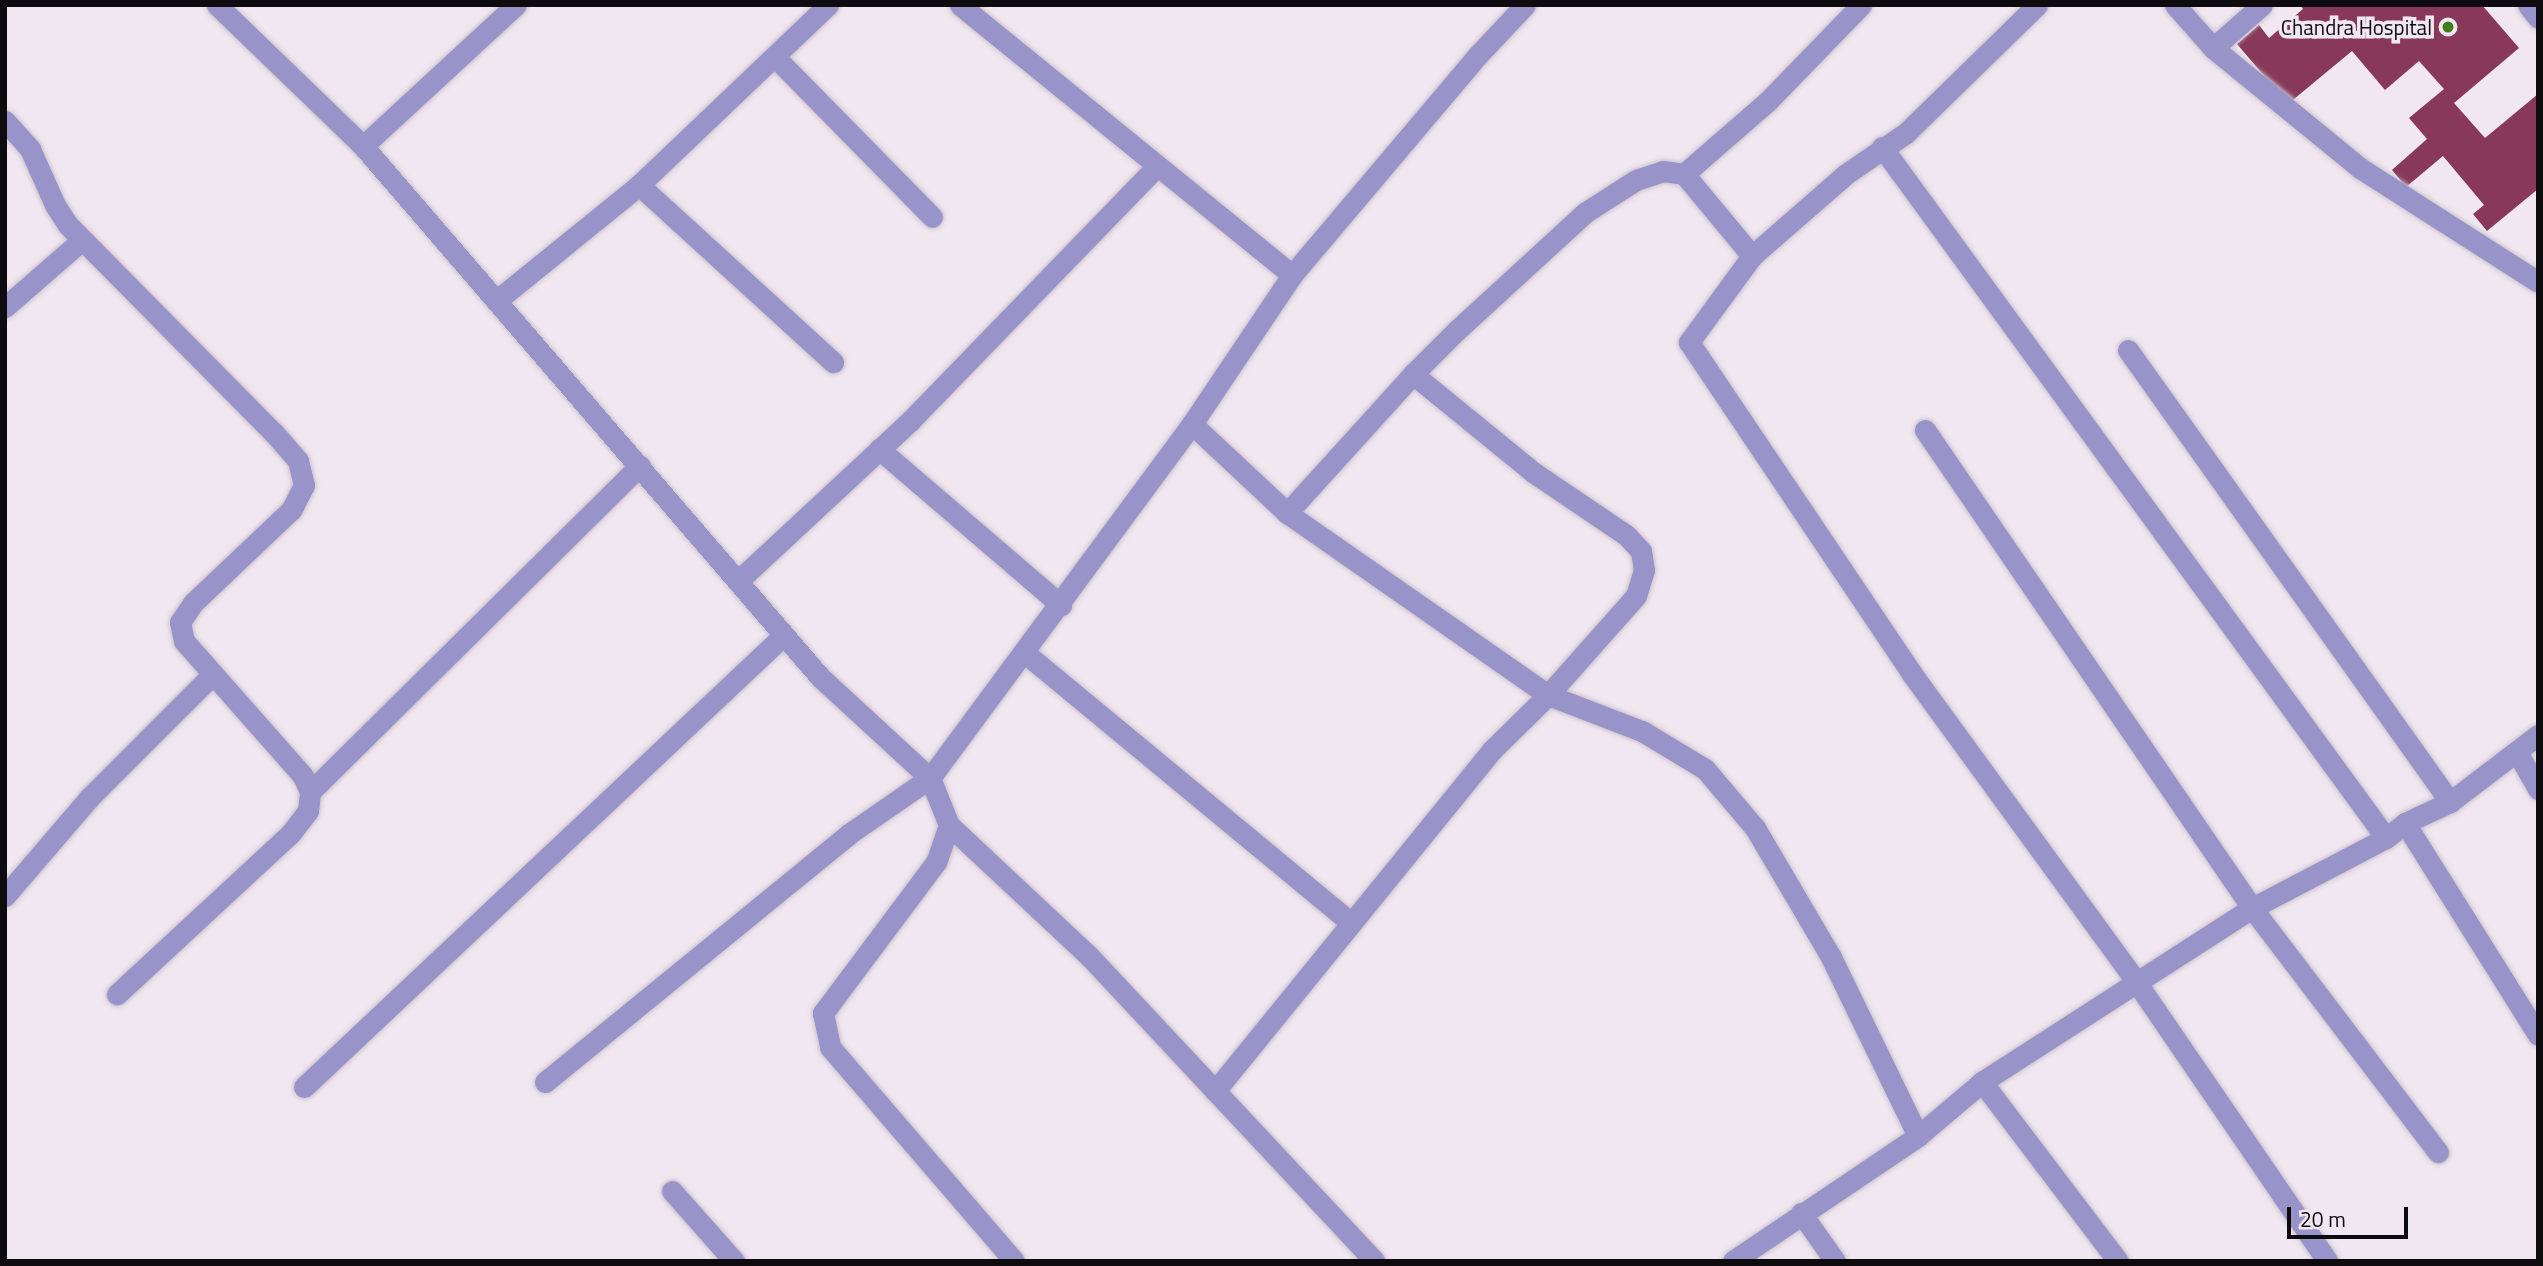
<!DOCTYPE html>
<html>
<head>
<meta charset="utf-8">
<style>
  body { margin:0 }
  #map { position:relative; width:2543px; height:1266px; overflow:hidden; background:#f0e7f1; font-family:"Titillium Web",sans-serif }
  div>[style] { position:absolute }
  .building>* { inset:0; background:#883959 }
  .roads { filter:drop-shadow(0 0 2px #ccc4cd) drop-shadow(0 0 2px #ccc4cd) }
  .minor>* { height:21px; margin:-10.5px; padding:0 10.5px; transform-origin:10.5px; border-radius:10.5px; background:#9893c9 }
  .dots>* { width:19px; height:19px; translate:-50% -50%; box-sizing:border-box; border:4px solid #f0e7f1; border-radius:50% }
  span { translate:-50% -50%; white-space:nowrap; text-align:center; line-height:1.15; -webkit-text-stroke:7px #f0e7f1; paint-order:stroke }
  .poi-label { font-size:21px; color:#0e0b0f }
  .right { translate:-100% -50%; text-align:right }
  .frame { position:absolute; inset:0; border:7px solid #0e0b0f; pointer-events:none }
  .scale { position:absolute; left:2287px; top:1207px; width:121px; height:32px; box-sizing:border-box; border:4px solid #0e0b0f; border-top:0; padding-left:9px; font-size:21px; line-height:24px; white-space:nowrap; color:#0e0b0f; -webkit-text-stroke:5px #f0e7f1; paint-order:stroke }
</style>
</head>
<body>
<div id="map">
  <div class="building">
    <div style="clip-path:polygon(2300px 5px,2482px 5px,2519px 48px,2454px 103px,2485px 138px,2538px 94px,2538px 189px,2487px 231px,2473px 214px,2484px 205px,2443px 156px,2406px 187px,2392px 170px,2427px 139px,2409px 118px,2444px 89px,2419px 61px,2385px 90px,2352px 51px,2288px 104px,2237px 44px,2259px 25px,2269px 38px,2303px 9px)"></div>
  </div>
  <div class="roads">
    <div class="minor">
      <div style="left:217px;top:5px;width:203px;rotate:44deg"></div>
      <div style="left:363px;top:146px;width:701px;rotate:49.28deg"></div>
      <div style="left:820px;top:677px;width:149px;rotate:42.6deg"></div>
      <div style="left:930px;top:778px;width:51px;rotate:68deg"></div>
      <div style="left:949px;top:825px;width:193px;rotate:43.1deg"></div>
      <div style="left:1090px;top:957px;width:416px;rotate:46.9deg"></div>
      <div style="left:960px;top:5px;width:428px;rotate:39.1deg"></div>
      <div style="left:2037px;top:5px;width:183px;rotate:135.7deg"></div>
      <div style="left:1906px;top:133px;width:73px;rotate:145.7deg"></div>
      <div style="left:1846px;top:174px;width:125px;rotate:138.9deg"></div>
      <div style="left:1752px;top:256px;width:107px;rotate:126.2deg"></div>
      <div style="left:1689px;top:342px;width:400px;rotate:56.1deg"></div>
      <div style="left:1912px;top:674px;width:382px;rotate:53.9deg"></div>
      <div style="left:2137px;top:983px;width:337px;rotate:55.6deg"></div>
      <div style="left:2175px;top:5px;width:57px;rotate:48.5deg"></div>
      <div style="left:2213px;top:48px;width:190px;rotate:39.2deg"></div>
      <div style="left:2360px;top:168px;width:211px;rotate:32.6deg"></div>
      <div style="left:2528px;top:5px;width:16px;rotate:52deg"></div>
      <div style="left:2213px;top:48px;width:65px;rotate:-41.3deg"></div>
      <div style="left:775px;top:57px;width:224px;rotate:45.5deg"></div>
      <div style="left:5px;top:121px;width:38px;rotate:48deg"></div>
      <div style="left:30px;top:149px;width:61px;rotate:65.9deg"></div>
      <div style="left:55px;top:205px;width:24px;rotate:57deg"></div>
      <div style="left:68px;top:225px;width:293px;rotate:45.3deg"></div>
      <div style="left:274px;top:433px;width:37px;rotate:49deg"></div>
      <div style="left:298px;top:461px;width:25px;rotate:76deg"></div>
      <div style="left:304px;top:485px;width:28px;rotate:117deg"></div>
      <div style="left:291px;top:510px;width:135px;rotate:136.5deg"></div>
      <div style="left:193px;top:603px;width:23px;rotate:124deg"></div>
      <div style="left:180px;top:622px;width:19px;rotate:78deg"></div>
      <div style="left:184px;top:641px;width:180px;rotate:48.6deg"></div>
      <div style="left:303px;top:776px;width:17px;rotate:66deg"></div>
      <div style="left:310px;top:792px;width:19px;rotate:96deg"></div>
      <div style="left:308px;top:811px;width:29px;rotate:128deg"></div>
      <div style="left:290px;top:834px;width:236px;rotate:137.2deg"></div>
      <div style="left:363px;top:146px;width:208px;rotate:-42.7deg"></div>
      <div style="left:1882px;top:147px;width:855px;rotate:53.89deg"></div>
      <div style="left:1684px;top:174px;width:111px;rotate:-41deg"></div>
      <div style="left:1768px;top:101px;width:134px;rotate:-45.9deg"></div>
      <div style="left:639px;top:185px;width:263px;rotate:42.4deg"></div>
      <div style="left:496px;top:301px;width:184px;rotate:-39deg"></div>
      <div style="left:639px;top:185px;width:261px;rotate:-43.6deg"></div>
      <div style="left:5px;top:307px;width:102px;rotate:-41deg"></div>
      <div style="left:2128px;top:350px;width:555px;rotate:54.53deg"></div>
      <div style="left:1192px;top:424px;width:130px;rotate:43.1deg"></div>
      <div style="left:1287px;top:513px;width:318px;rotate:34.9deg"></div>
      <div style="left:1548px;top:695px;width:101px;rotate:21deg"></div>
      <div style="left:1642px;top:731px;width:74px;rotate:31.1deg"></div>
      <div style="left:1705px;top:769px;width:77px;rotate:49.7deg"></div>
      <div style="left:1755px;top:828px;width:150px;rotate:59.5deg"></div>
      <div style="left:1831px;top:957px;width:199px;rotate:64.1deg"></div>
      <div style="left:1925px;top:430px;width:579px;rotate:55.62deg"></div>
      <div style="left:2252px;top:908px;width:307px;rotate:52.7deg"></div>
      <div style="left:879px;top:449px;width:240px;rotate:40.6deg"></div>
      <div style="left:1287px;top:513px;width:188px;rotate:-47.8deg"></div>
      <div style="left:1413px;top:374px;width:61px;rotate:-45deg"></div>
      <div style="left:1456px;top:331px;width:176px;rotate:-42.5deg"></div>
      <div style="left:1586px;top:212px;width:59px;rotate:-32.6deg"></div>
      <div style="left:1636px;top:180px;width:28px;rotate:-18deg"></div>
      <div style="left:1663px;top:171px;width:21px;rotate:8deg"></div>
      <div style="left:1684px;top:174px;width:107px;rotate:50.3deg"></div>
      <div style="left:739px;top:580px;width:235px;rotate:-42.9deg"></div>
      <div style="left:911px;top:420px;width:354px;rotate:-45.9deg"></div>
      <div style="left:1025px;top:653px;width:423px;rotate:39.6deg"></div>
      <div style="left:2517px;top:752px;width:43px;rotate:60.4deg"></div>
      <div style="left:310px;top:792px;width:464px;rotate:-44.7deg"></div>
      <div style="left:2405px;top:823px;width:250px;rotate:57.9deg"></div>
      <div style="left:949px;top:825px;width:39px;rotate:109deg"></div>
      <div style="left:936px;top:862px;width:189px;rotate:126.8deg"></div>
      <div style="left:823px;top:1013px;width:35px;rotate:78deg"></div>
      <div style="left:830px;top:1047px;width:282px;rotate:49.3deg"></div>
      <div style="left:5px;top:896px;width:129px;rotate:-49.4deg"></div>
      <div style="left:89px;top:798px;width:174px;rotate:-45deg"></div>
      <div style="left:545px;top:1082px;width:392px;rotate:-39.2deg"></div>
      <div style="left:849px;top:834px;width:98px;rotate:-34.7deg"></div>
      <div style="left:930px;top:778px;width:440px;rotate:-53.5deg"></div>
      <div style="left:1192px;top:424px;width:179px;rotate:-56.1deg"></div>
      <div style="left:1292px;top:275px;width:289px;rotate:-49.8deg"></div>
      <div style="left:1479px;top:54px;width:67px;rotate:-46.8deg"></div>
      <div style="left:1982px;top:1082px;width:225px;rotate:52.8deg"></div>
      <div style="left:304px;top:1087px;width:659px;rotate:-43.28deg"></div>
      <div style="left:1215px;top:1091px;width:438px;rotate:-50.9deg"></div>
      <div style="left:1491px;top:751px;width:80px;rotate:-44.5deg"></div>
      <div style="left:1548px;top:695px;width:132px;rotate:-48.4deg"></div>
      <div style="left:1636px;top:596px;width:27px;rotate:-73deg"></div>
      <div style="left:1644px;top:570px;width:19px;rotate:-99deg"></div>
      <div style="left:1641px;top:551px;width:22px;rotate:-133deg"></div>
      <div style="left:1626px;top:535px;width:112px;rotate:-145.9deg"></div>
      <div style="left:1533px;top:472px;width:155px;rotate:-140.8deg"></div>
      <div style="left:672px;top:1191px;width:94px;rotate:48.5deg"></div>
      <div style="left:1801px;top:1213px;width:59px;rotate:54.7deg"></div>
      <div style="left:1733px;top:1261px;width:223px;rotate:-34deg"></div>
      <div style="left:1918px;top:1136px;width:84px;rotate:-40.2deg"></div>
      <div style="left:1982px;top:1082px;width:321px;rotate:-32.8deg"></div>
      <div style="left:2252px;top:908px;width:151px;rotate:-27.6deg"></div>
      <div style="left:2386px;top:838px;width:24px;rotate:-38deg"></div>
      <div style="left:2405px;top:823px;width:50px;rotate:-25deg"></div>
      <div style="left:2450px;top:802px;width:111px;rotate:-37.3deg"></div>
    </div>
  </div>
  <div class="dots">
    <div style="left:2448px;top:27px;background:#417e1b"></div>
  </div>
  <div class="poi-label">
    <span class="right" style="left:2432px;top:27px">Chandra Hospital</span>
  </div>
  <div class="frame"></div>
  <div class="scale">20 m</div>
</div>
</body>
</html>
